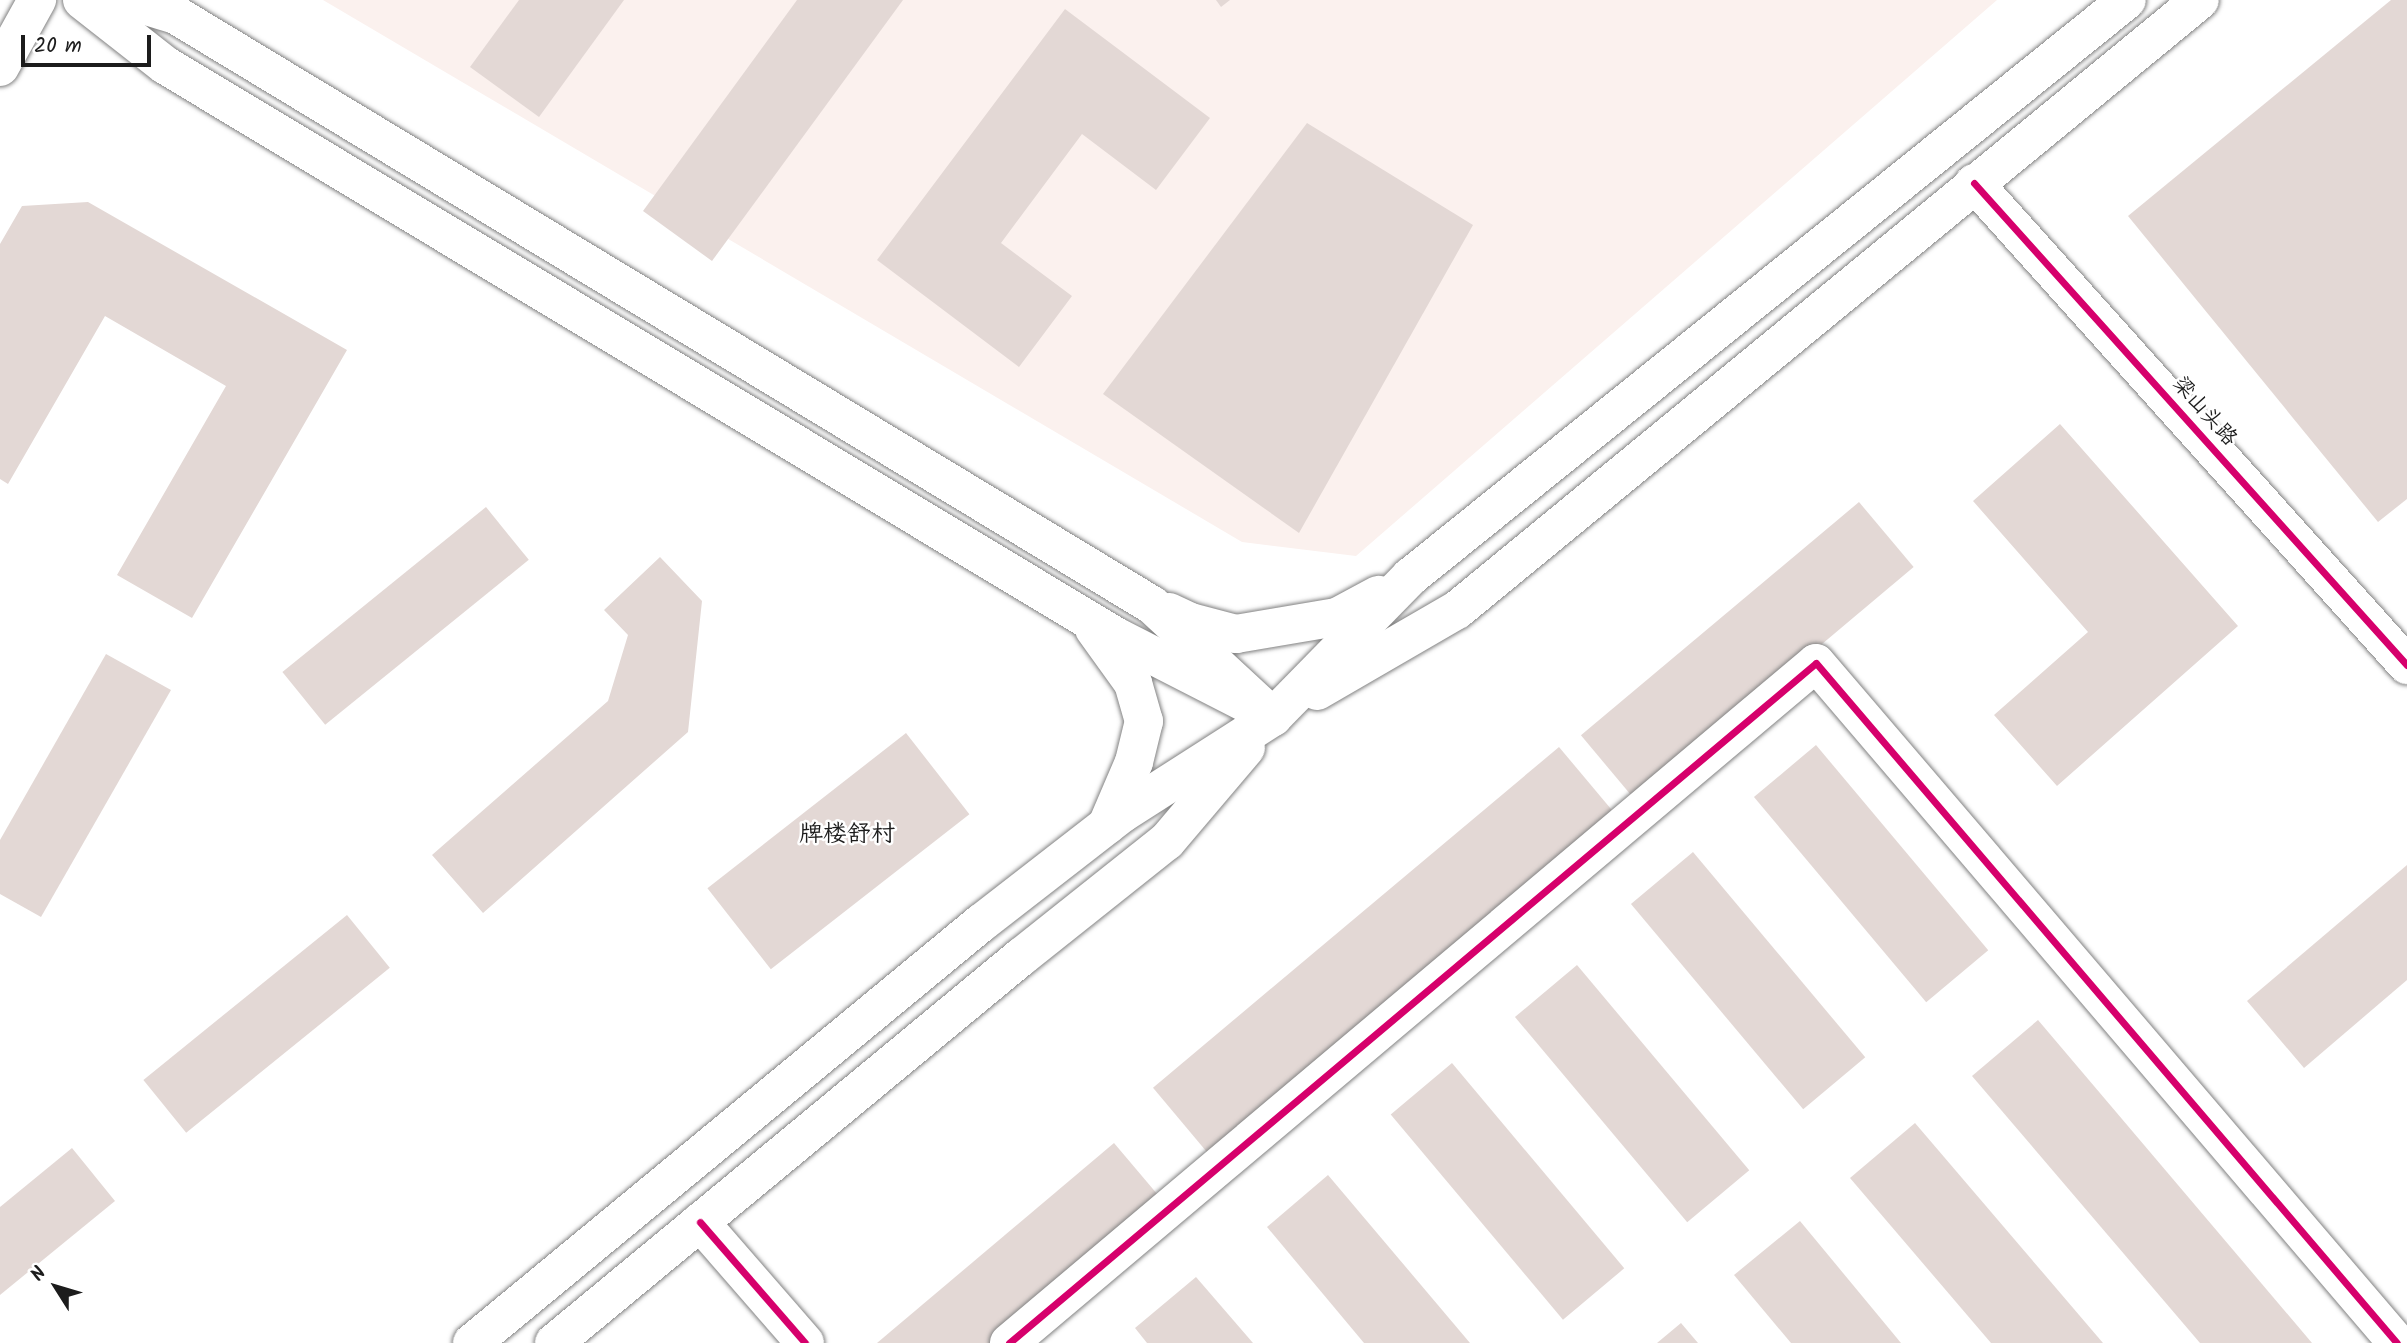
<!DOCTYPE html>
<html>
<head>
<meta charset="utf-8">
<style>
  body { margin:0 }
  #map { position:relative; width:2407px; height:1343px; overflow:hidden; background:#fff; font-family:Kalam,"LXGW WenKai TC",sans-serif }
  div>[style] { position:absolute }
  .built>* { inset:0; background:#fbf1ee }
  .building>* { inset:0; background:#e3d8d5; transform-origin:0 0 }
  .roads { filter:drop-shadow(0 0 2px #828282) drop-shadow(0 0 2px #828282) }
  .minor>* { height:38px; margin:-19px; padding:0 19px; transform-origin:19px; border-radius:19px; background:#fff }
  .tertiary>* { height:38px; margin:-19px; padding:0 19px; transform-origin:19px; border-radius:19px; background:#fff }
  .secondary>* { height:38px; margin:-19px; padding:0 19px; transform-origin:19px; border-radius:19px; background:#fff }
  .cycleway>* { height:7px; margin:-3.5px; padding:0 3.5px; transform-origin:3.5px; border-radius:3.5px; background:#d6006c }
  span { translate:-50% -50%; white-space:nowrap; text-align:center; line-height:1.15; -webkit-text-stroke:5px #fff; paint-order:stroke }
  .street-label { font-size:21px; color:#1c1c1c }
  .quarter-label { font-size:24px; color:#1c1c1c }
  .north { position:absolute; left:21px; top:1252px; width:70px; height:70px; -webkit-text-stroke:5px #fff; paint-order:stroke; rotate:307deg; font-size:19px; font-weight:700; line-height:28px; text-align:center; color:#1c1c1c }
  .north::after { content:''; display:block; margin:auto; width:24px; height:32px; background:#1c1c1c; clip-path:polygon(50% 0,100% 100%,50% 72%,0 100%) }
  .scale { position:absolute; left:21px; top:35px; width:130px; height:32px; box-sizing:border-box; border:4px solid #1c1c1c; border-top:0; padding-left:9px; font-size:21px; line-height:24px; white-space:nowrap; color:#1c1c1c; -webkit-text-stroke:5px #fff; paint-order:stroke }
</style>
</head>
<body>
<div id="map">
  <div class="built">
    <div style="clip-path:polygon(323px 0,1997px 0,1356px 556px,1242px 542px)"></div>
  </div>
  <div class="building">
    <div style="clip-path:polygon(519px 0,624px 0,539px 117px,470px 67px)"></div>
    <div style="clip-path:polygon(797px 0,903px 0,712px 261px,643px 211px)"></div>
    <div style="clip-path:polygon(1216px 0,1230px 0,1221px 7px)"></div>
    <div style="clip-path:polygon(2391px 0,2407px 0,2407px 499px,2378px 522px,2128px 216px)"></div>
    <div style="clip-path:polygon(1065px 9px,1210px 118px,1156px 190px,1082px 134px,1001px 243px,1072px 296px,1019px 367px,877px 260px)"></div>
    <div style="clip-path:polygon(1307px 123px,1473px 225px,1299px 533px,1103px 394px)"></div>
    <div style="clip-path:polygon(88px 202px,347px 350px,192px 618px,117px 575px,226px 386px,105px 316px,8px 484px,0 479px,0 244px,22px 206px)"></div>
    <div style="clip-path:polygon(2060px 424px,2238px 626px,2057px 786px,1994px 715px,2088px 632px,1973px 501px)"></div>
    <div style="left:1859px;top:502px;width:85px;height:363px;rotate:50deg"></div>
    <div style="left:486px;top:507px;width:68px;height:262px;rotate:51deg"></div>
    <div style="clip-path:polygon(660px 557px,702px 601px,688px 732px,483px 913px,432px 855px,608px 701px,628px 635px,604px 610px)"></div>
    <div style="clip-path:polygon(106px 654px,171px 690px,41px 917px,0 894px,0 840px)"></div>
    <div style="left:906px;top:733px;width:103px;height:252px;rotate:52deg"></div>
    <div style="left:1816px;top:745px;width:268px;height:81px;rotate:50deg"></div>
    <div style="left:1559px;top:747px;width:91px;height:530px;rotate:50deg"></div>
    <div style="left:1693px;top:852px;width:268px;height:81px;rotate:50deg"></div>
    <div style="clip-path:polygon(2407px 865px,2407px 980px,2304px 1068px,2247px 1001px)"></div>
    <div style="left:347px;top:915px;width:68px;height:262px;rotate:51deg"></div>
    <div style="left:1577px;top:965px;width:268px;height:81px;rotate:50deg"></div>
    <div style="clip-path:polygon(2038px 1020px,2312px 1343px,2200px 1343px,1972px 1076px)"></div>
    <div style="left:1452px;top:1063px;width:268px;height:80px;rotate:50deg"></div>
    <div style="clip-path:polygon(1915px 1123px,2103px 1343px,1991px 1343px,1850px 1178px)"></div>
    <div style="clip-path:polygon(1114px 1143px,1169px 1208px,1010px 1343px,877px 1343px)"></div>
    <div style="clip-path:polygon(72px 1148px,115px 1201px,0 1295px,0 1207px)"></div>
    <div style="clip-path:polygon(1328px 1175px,1470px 1343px,1364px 1343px,1267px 1227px)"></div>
    <div style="clip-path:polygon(1800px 1221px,1901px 1343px,1791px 1343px,1734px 1275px)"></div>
    <div style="clip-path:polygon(1196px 1277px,1253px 1343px,1147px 1343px,1135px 1328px)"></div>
    <div style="clip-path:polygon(1681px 1323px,1698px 1343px,1657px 1343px)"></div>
  </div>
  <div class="roads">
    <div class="minor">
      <div style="left:0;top:67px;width:77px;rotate:-61.1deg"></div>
      <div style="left:700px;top:1222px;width:160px;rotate:49deg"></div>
      <div style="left:1009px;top:1343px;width:1055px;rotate:-40.12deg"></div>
      <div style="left:1816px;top:663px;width:894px;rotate:49.49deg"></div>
    </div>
    <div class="tertiary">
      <div style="left:1974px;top:183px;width:648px;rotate:48.07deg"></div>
    </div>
    <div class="secondary">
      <div style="left:82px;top:0;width:105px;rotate:38.1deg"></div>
      <div style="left:165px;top:65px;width:1111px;rotate:31deg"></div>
      <div style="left:1117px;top:637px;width:175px;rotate:27.1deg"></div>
      <div style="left:1273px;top:717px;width:165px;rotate:-137.2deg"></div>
      <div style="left:1152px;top:605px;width:1140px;rotate:-148.85deg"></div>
      <div style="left:176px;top:15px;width:51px;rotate:-163deg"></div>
      <div style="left:1169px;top:612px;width:23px;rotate:25deg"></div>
      <div style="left:1190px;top:622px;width:48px;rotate:14.6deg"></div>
      <div style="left:1236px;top:634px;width:102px;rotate:-9.6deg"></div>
      <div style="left:1337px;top:617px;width:47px;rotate:-28.2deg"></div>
      <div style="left:1094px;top:629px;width:67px;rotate:54.2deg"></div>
      <div style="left:1133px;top:683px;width:40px;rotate:74deg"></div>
      <div style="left:1144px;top:721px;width:42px;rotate:103.7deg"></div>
      <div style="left:1134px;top:762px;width:69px;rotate:113.2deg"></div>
      <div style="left:1317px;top:691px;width:162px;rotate:-30.1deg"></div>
      <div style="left:1457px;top:610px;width:961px;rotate:-39.39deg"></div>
      <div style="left:472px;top:1343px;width:660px;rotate:-39.53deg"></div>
      <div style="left:981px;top:923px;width:180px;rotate:-37.8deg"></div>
      <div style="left:1123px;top:813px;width:178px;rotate:-32.6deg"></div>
      <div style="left:1273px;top:717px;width:196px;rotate:-45.6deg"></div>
      <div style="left:1410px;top:577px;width:920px;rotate:-38.83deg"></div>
      <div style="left:554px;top:1343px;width:606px;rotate:-39.58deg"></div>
      <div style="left:1021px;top:957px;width:186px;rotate:-38.5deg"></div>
      <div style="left:1167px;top:841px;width:122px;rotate:-49.7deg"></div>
    </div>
  </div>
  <div class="cycleway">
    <div style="left:1974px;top:183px;width:648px;rotate:48.07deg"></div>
    <div style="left:700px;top:1222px;width:160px;rotate:49deg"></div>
    <div style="left:1009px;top:1343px;width:1055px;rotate:-40.12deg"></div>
    <div style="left:1816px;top:663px;width:894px;rotate:49.49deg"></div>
  </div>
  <div class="street-label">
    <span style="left:2204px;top:412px;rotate:48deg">梁山头路</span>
  </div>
  <div class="quarter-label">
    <span style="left:847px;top:835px">牌楼舒村</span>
  </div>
  <div class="north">N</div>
  <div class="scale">20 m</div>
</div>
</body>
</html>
